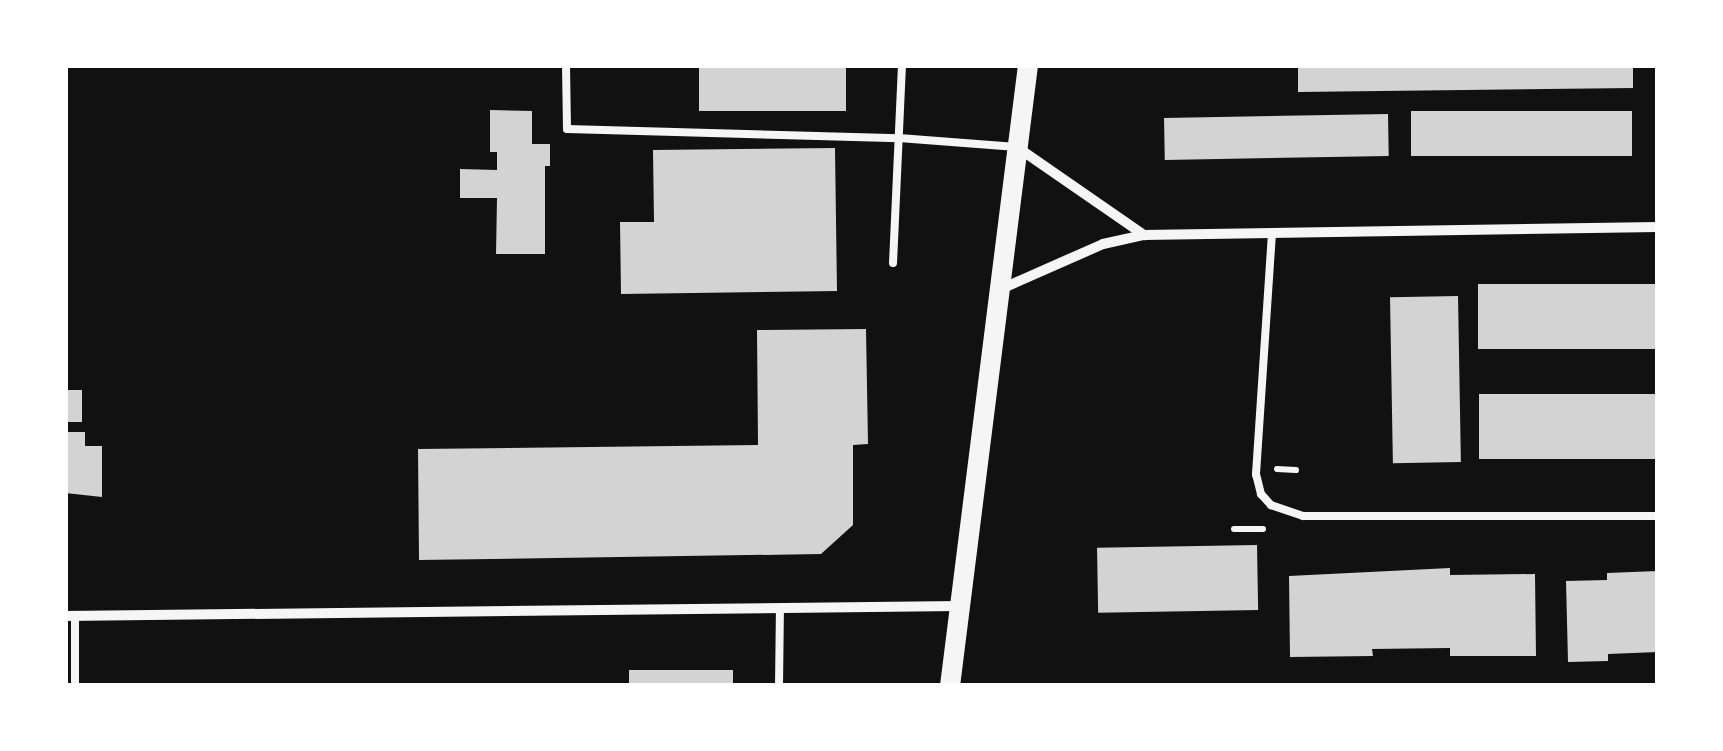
<!DOCTYPE html>
<html>
<head>
<meta charset="utf-8">
<style>
  body { margin:0 }
  #map { position:relative; width:1723px; height:751px; overflow:hidden; background:#111; font-family:Manrope,sans-serif }
  div>[style] { position:absolute }
  .building>* { inset:0; background:#d3d3d3; transform-origin:0 0 }
  .path>* { height:6px; margin:-3px; padding:0 3px; transform-origin:3px; border-radius:3px; background:#f5f5f5 }
  .service>* { height:8px; margin:-4px; padding:0 4px; transform-origin:4px; border-radius:4px; background:#f5f5f5 }
  .minor>* { height:10px; margin:-5px; padding:0 5px; transform-origin:5px; border-radius:5px; background:#f5f5f5 }
  .secondary>* { height:20px; margin:-10px; padding:0 10px; transform-origin:10px; border-radius:10px; background:#f5f5f5 }
  span { translate:-50% -50%; white-space:nowrap; text-align:center; line-height:1.15; -webkit-text-stroke:9px #fff; paint-order:stroke }
  .frame { position:absolute; inset:0; border:68px solid #fff; pointer-events:none }
</style>
</head>
<body>
<div id="map">
  <div class="building">
    <div style="left:699px;top:65px;width:147px;height:46px"></div>
    <div style="clip-path:polygon(1298px 65px,1633px 65px,1633px 88px,1298px 92px)"></div>
    <div style="clip-path:polygon(490px 110px,532px 111px,532px 144px,550px 144px,550px 166px,545px 166px,545px 254px,496px 254px,497px 198px,460px 198px,460px 169px,497px 170px,497px 152px,490px 152px)"></div>
    <div style="left:1632px;top:111px;width:45px;height:221px;rotate:90deg"></div>
    <div style="left:1388px;top:114px;width:42px;height:224px;rotate:89deg"></div>
    <div style="clip-path:polygon(835px 148px,837px 291px,621px 294px,620px 222px,654px 222px,653px 150px)"></div>
    <div style="left:1658px;top:284px;width:65px;height:180px;rotate:90deg"></div>
    <div style="left:1458px;top:296px;width:166px;height:68px;rotate:89deg"></div>
    <div style="clip-path:polygon(866px 329px,868px 444px,853px 445px,853px 525px,821px 554px,419px 560px,418px 449px,758px 445px,757px 330px)"></div>
    <div style="left:65px;top:390px;width:17px;height:32px"></div>
    <div style="left:1658px;top:394px;width:65px;height:179px;rotate:90deg"></div>
    <div style="clip-path:polygon(65px 432px,85px 432px,85px 446px,102px 446px,102px 497px,65px 493px)"></div>
    <div style="left:1257px;top:545px;width:65px;height:160px;rotate:89deg"></div>
    <div style="clip-path:polygon(1450px 568px,1450px 575px,1535px 574px,1536px 656px,1450px 656px,1450px 648px,1372px 649px,1373px 656px,1290px 657px,1289px 576px)"></div>
    <div style="clip-path:polygon(1658px 571px,1658px 652px,1608px 654px,1608px 661px,1568px 662px,1566px 581px,1607px 580px,1607px 573px)"></div>
    <div style="left:629px;top:670px;width:104px;height:16px"></div>
  </div>
  <div class="path">
    <div style="left:1277px;top:469px;width:19px;rotate:3deg"></div>
    <div style="left:1234px;top:529px;width:29px"></div>
  </div>
  <div class="service">
    <div style="left:566px;top:65px;width:64px;rotate:89.1deg"></div>
    <div style="left:567px;top:129px;width:332px;rotate:1.6deg"></div>
    <div style="left:899px;top:138px;width:118px;rotate:4.4deg"></div>
    <div style="left:1272px;top:233px;width:242px;rotate:93.8deg"></div>
    <div style="left:1256px;top:474px;width:21px;rotate:76deg"></div>
    <div style="left:1261px;top:494px;width:15px;rotate:48deg"></div>
    <div style="left:1271px;top:505px;width:34px;rotate:19deg"></div>
    <div style="left:1303px;top:516px;width:355px"></div>
    <div style="left:893px;top:263px;width:198px;rotate:-87.4deg"></div>
    <div style="left:75px;top:615px;width:71px;rotate:90deg"></div>
    <div style="left:779px;top:686px;width:78px;rotate:-89.3deg"></div>
  </div>
  <div class="minor">
    <div style="left:1017px;top:147px;width:155px;rotate:34.7deg"></div>
    <div style="left:1001px;top:289px;width:111px;rotate:-23.8deg"></div>
    <div style="left:1103px;top:244px;width:42px;rotate:-12.4deg"></div>
    <div style="left:1144px;top:235px;width:514px;rotate:-0.89deg"></div>
    <div style="left:65px;top:616px;width:894px;rotate:-0.64deg"></div>
  </div>
  <div class="secondary">
    <div style="left:950px;top:686px;width:626px;rotate:-82.84deg"></div>
  </div>
  <div class="frame"></div>
</div>
</body>
</html>
